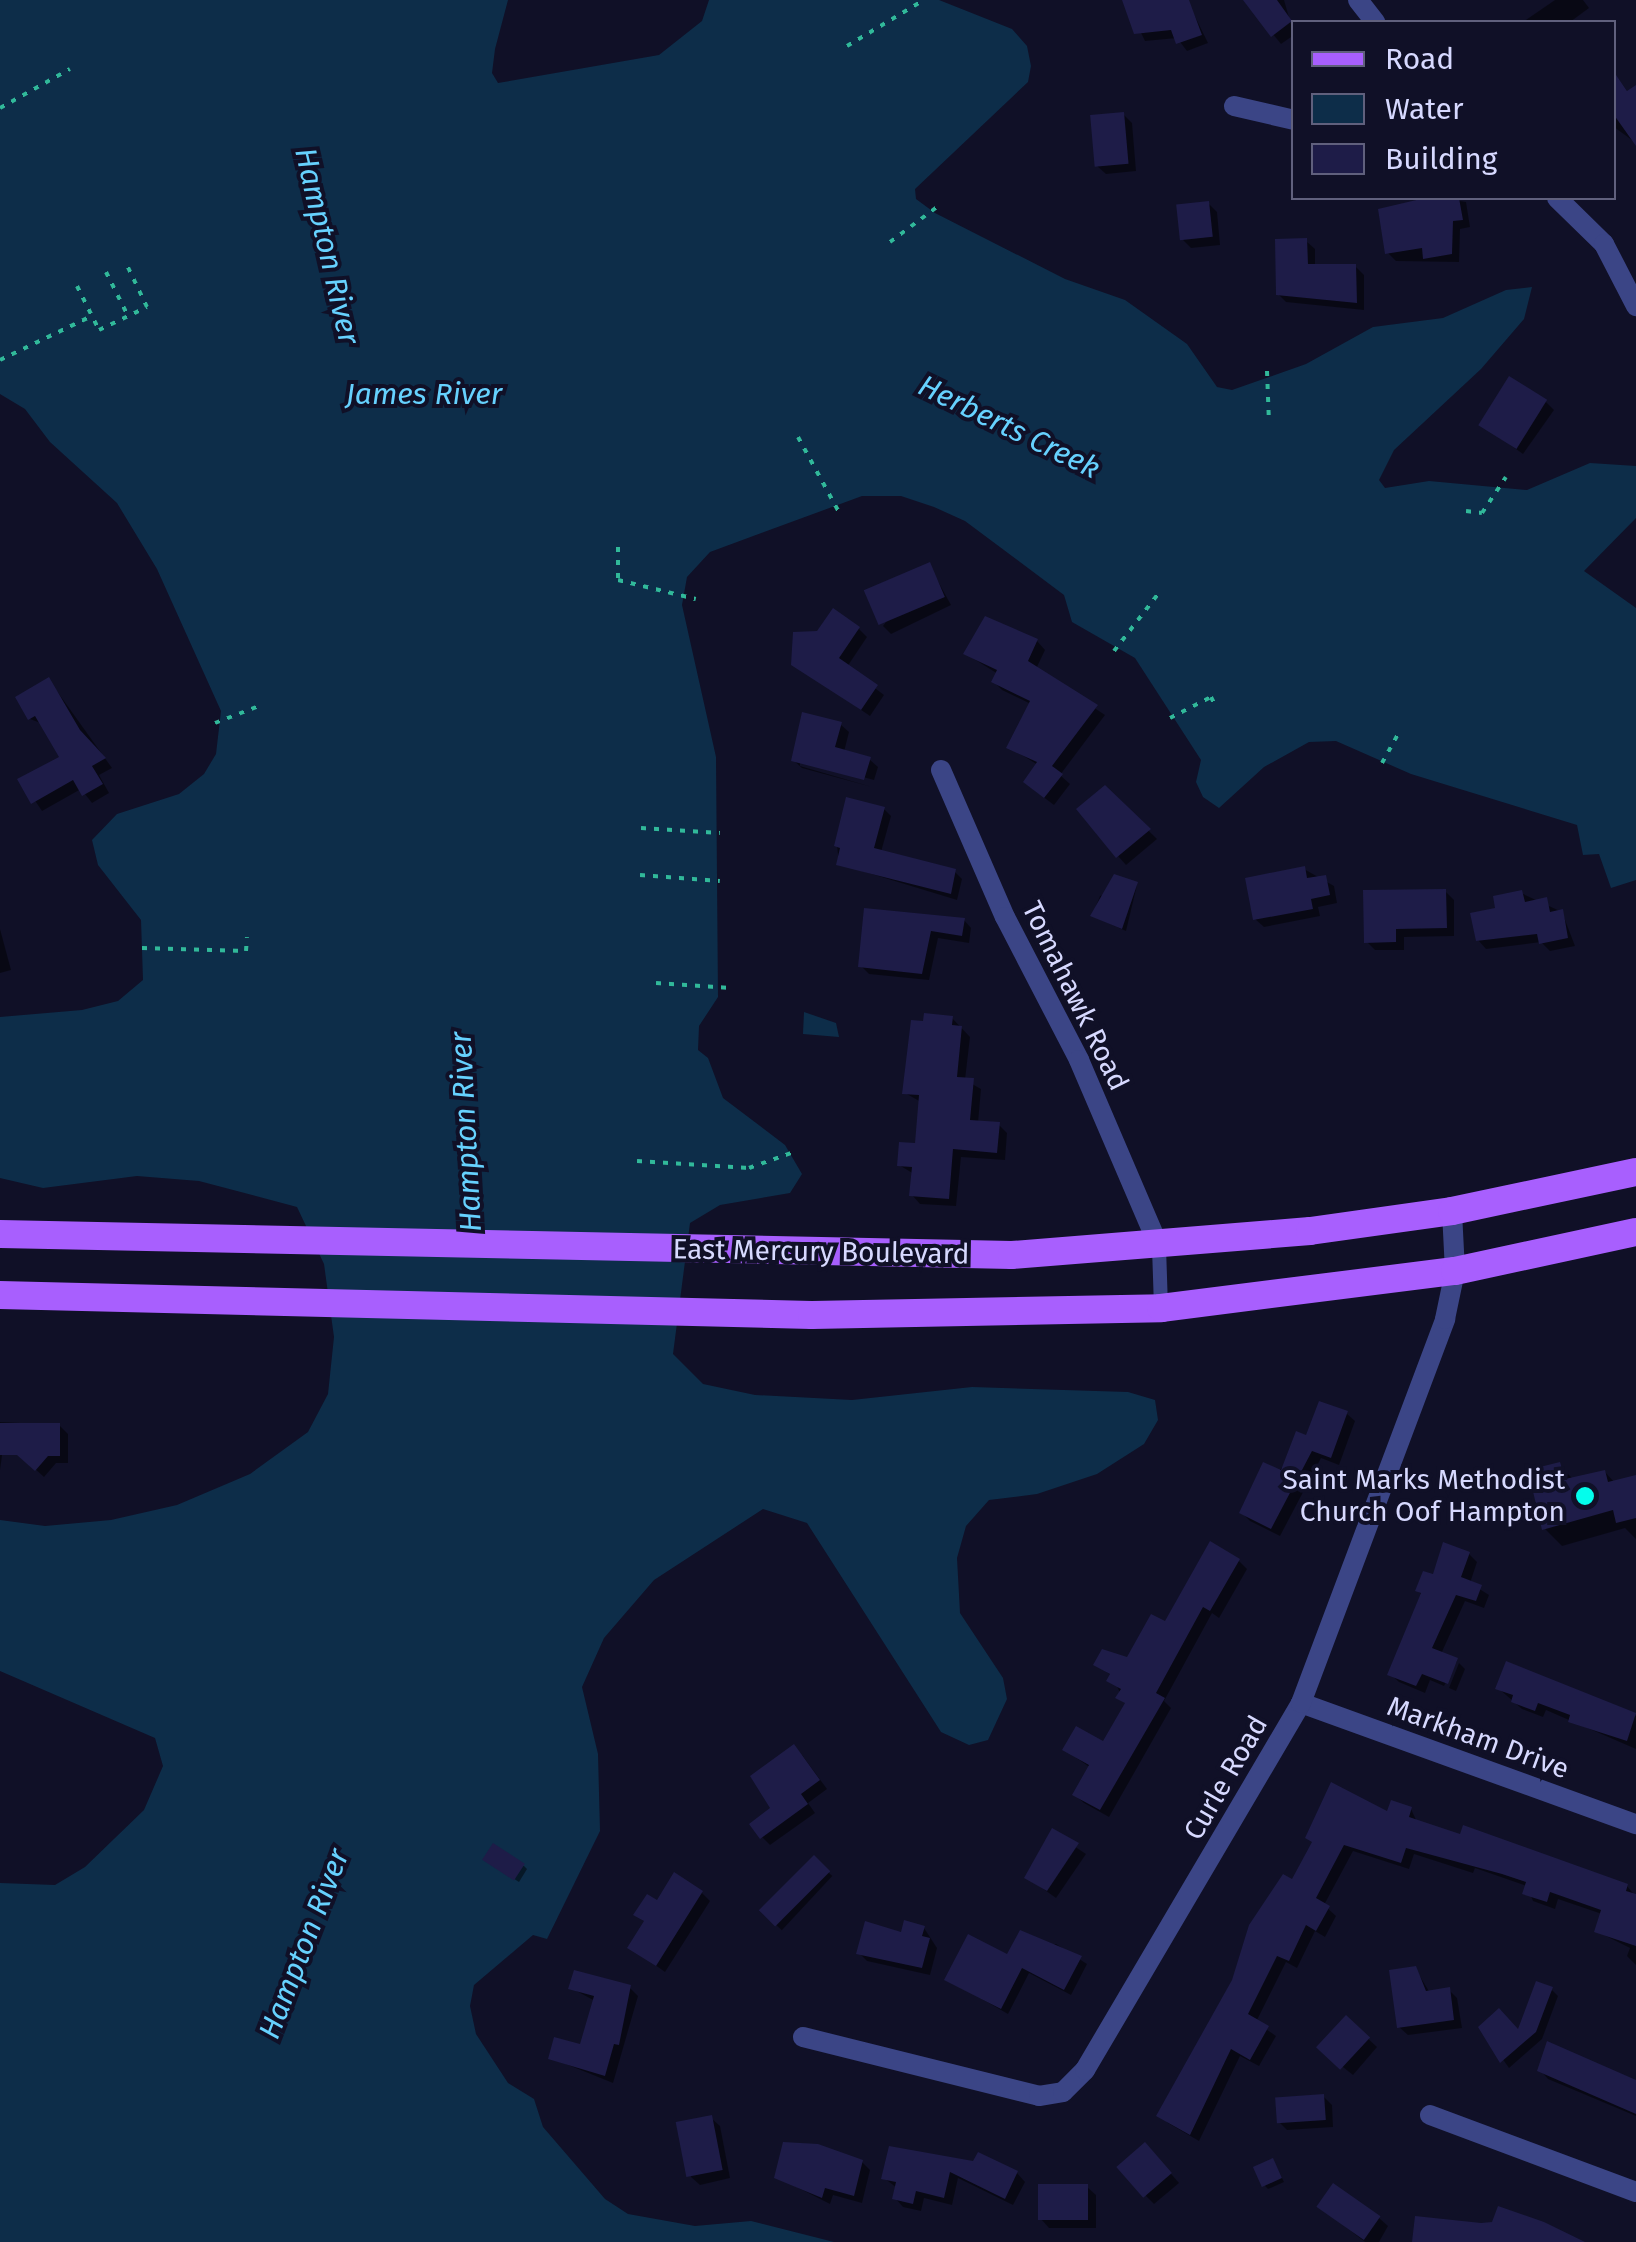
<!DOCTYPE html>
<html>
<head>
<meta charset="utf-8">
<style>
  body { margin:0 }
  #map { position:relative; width:1636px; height:2242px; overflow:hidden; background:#101027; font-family:"Fira Sans",sans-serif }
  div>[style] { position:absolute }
  .water>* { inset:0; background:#0d2d49 }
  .shadow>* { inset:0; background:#0007; transform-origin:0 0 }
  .building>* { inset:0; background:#1e1c48; transform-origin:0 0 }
  .path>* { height:4px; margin-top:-2px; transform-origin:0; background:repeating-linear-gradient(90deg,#31b99a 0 5px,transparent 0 13px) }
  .service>* { height:14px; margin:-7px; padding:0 7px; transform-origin:7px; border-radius:7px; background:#3b4586 }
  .minor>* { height:20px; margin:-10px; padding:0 10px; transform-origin:10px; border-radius:10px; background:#3b4586 }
  .primary>* { height:28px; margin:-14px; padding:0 14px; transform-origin:14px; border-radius:14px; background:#a85ffe }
  .dots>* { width:28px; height:28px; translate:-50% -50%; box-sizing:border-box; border:5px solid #101027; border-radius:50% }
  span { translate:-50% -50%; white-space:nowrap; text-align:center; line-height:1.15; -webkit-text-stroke:8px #101027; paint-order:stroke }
  .street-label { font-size:28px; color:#d7d9ff }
  .poi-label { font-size:28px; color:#d7d9ff }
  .right { translate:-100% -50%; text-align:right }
  .water-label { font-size:30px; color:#66d1fe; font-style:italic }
  .legend { position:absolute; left:1291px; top:20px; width:325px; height:180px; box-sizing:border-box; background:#101027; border:2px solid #60607d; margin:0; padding:12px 18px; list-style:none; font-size:30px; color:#d7d9ff }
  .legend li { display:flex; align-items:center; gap:20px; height:50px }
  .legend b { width:50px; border:2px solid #60607d }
</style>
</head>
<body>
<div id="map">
  <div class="water">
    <div style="clip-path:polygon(0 0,508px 0,495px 49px,492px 73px,498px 83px,659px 55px,702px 21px,709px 0,939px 0,1012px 29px,1027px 46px,1031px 66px,1028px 82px,915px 189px,916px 199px,935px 213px,1065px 279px,1125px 300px,1187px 344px,1217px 387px,1232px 390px,1306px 364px,1373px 327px,1443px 318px,1506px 290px,1532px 287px,1524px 319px,1481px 369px,1394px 450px,1379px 480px,1385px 488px,1429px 481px,1527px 490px,1590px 463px,1636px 466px,1636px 518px,1584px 571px,1636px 608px,1636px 880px,1611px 888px,1599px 854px,1583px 855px,1577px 825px,1411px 774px,1336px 741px,1309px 742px,1264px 767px,1219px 808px,1203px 797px,1196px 782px,1201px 760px,1135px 658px,1072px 622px,1064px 595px,965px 521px,934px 507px,901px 496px,862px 496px,710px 552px,687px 577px,682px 605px,716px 757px,718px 997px,699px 1026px,698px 1050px,708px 1058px,723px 1098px,785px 1145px,802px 1174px,790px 1193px,720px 1205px,690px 1223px,673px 1354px,703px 1384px,755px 1395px,852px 1400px,972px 1387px,1128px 1392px,1155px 1400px,1158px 1420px,1144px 1444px,1097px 1474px,1037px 1494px,989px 1500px,966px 1526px,957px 1558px,960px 1613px,1003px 1678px,1007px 1699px,988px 1740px,969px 1745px,941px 1732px,807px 1523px,763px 1509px,654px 1580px,604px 1638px,582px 1687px,598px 1754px,600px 1831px,547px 1939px,533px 1935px,474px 1985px,470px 2006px,476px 2034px,508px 2083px,534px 2099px,543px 2127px,605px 2199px,628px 2214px,695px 2226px,751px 2221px,834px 2242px,0 2242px,0 1883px,55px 1885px,85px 1867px,144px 1810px,163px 1766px,155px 1738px,0 1671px,0 1520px,45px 1526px,111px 1520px,177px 1505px,250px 1474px,308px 1432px,328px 1394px,334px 1337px,324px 1264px,297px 1207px,199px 1181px,137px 1176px,43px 1188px,0 1178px,0 1017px,82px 1010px,118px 1001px,143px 980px,141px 920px,98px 865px,92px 840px,117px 814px,179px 794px,204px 774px,216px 754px,221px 711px,157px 569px,117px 503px,50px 442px,25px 409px,0 394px)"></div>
    <div style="clip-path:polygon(804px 1012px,836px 1023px,839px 1037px,803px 1034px)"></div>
  </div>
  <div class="shadow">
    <div style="clip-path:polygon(1125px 0,1187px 0,1208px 43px,1187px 51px,1177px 38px,1145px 41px)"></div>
    <div style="clip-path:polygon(1245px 0,1284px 0,1294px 35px,1281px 44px)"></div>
    <div style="clip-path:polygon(1555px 0,1583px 0,1589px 8px,1570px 22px,1523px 22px)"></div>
    <div style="clip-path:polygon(1614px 73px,1636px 103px,1636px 143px,1614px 127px)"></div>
    <div style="clip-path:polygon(1123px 114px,1132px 123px,1136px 171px,1106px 174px,1097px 166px)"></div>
    <div style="clip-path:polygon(1441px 198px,1466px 202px,1470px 227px,1460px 229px,1459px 262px,1396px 261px,1388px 253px,1381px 211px)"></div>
    <div style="clip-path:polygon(1208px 203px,1217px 212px,1220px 245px,1191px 248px,1183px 240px)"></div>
    <div style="clip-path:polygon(1306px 241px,1315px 249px,1315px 267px,1355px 266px,1364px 275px,1364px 310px,1286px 302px,1278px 294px)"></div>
    <div style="clip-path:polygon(1546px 402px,1554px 410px,1523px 454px,1482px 425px)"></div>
    <div style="clip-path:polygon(929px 565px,951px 605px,891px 634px,883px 626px)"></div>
    <div style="clip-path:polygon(859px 629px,867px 637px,847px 667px,884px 695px,870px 716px,794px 664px)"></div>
    <div style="clip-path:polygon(1037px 641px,1045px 650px,1036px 669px,1105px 715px,1060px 775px,1070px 784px,1054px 805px,1034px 790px,1038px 765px,1009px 747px,1031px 704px,1002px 690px,994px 682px,998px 674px,966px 654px)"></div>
    <div style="clip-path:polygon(49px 680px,112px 768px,99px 775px,109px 793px,92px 803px,81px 789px,42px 811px,21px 780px,62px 758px,43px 724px,30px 719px)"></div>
    <div style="clip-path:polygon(840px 724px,849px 732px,844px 752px,869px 759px,878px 767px,874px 780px,800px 760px,800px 766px,872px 787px,802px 768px,793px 760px)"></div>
    <div style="clip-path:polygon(1105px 788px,1157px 839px,1126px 865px,1118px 856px)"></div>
    <div style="clip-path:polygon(884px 809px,891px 816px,881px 852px,954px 871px,962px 879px,957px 900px,839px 864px,837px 845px)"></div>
    <div style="clip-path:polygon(1304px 869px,1334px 886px,1337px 903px,1318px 907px,1320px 916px,1264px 927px,1255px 919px)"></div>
    <div style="clip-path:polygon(1137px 885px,1126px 931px,1092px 916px,1100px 896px)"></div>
    <div style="clip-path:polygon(1445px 891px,1454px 900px,1454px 936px,1404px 937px,1404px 950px,1375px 950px,1367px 942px)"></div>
    <div style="clip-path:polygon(1521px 893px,1562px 912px,1575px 946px,1550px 951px,1541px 942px,1486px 949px,1478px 940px,1498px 910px)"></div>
    <div style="clip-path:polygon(867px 911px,964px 920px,971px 928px,969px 943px,938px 938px,929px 980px,869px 974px,861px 966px)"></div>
    <div style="clip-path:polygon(0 929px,11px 970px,0 973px)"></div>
    <div style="clip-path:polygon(952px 1018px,970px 1037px,965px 1080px,981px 1089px,978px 1123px,999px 1125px,1007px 1133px,1005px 1160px,961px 1157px,956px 1206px,920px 1204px,912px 1195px,914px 1174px,899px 1165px,917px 1146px,921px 1102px,905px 1093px)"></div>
    <div style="clip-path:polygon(1346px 1413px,1355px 1421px,1339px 1465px,1321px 1458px,1280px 1536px,1250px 1521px,1242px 1513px,1308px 1438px)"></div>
    <div style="clip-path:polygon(0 1422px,59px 1425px,68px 1434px,68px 1463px,56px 1463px,44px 1477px,4px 1441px,0 1470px)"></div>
    <div style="clip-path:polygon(1559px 1465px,1574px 1480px,1605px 1472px,1615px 1483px,1636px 1478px,1636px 1539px,1625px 1528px,1562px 1546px,1544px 1528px)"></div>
    <div style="clip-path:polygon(1469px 1554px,1477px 1562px,1470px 1583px,1489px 1595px,1484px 1608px,1465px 1601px,1441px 1654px,1457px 1661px,1444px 1686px,1430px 1680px,1425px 1693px,1399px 1682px,1390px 1674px,1422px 1595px,1418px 1591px)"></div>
    <div style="clip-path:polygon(1239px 1561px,1247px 1569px,1219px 1618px,1212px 1613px,1164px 1701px,1171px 1708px,1109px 1817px,1084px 1803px,1075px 1795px,1091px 1768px,1065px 1750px,1104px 1745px,1126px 1705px,1112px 1676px,1096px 1664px,1129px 1660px)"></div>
    <div style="clip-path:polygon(1459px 1663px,1465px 1669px,1456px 1691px,1449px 1688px)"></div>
    <div style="clip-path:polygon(1508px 1664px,1636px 1716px,1636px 1749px,1546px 1710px,1543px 1717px,1522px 1709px,1498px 1688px)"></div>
    <div style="clip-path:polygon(802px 1755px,827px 1789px,808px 1803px,815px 1813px,770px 1845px,762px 1837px)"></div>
    <div style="clip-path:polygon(1411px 1809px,1417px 1822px,1627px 1886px,1636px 1897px,1636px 1965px,1627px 1956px,1630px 1948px,1596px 1931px,1602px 1914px,1558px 1899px,1555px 1909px,1533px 1901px,1527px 1886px,1475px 1868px,1473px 1873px,1414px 1854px,1409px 1869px,1353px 1851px,1324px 1905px,1336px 1916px,1325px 1937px,1315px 1931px,1297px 1968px,1286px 1962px,1256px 2022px,1276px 2036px,1259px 2066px,1240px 2056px,1199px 2141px,1168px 2123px,1160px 2115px,1314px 1844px)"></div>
    <div style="clip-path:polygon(1053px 1832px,1086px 1854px,1056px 1898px,1028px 1878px)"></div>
    <div style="left:814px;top:1859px;width:25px;height:74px;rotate:43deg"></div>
    <div style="clip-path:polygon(489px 1863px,524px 1866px,527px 1869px,519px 1882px)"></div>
    <div style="clip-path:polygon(702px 1893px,710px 1901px,665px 1972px,630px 1947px,646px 1923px,636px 1914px)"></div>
    <div style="clip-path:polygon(924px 1928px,937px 1948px,930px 1975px,867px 1961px,859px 1953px)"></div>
    <div style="clip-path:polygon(1056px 1944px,1087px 1964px,1071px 1995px,1029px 1973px,1008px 2014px,947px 1979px)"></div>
    <div style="clip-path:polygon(1415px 1968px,1430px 1993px,1449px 1990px,1457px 1998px,1462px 2028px,1408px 2035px,1399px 2027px)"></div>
    <div style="clip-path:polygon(571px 1988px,630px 1988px,638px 1996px,613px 2083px,551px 2058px,582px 2047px,595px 2001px)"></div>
    <div style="clip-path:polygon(1552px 1990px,1558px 1996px,1542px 2039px,1509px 2068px,1481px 2028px,1519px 2033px)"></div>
    <div style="clip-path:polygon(1347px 2019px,1377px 2047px,1353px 2075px,1329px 2056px)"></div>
    <div style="clip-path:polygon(1540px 2070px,1636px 2083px,1636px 2116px,1548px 2079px)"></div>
    <div style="clip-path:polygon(1324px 2097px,1332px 2105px,1333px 2127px,1287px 2130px,1279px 2122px)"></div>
    <div style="clip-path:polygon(711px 2118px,720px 2126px,730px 2178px,700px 2185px,691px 2177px)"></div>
    <div style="clip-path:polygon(891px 2148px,1017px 2173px,1025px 2182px,1013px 2205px,958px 2178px,952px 2205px,924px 2198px,921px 2211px,903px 2207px,895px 2198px,897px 2188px,884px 2178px)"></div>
    <div style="clip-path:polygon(1153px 2153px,1179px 2183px,1154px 2204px,1146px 2196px)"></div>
    <div style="clip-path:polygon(862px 2162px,870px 2170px,862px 2203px,833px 2195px,830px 2204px,777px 2177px)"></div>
    <div style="clip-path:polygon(1275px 2164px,1284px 2182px,1268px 2189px,1265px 2186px)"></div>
    <div style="clip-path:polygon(1087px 2187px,1096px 2195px,1096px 2228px,1049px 2228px,1041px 2219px)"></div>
    <div style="clip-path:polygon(1319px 2206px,1379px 2218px,1388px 2226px,1379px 2242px,1365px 2242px)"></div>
  </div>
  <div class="building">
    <div style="clip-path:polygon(1122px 0,1189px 0,1202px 35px,1176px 44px,1171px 30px,1134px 34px)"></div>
    <div style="clip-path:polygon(1243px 0,1277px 0,1292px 21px,1271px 37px)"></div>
    <div style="clip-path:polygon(1614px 72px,1627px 91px,1636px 85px,1636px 146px,1614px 115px)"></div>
    <div style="left:1124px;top:112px;width:52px;height:34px;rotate:85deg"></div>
    <div style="clip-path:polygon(1425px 198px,1459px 198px,1463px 220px,1453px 221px,1452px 254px,1423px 259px,1422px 248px,1385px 254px,1378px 209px)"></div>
    <div style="left:1209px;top:201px;width:36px;height:33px;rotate:84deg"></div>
    <div style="clip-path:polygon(1307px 238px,1308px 264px,1356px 264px,1357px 303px,1276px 295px,1275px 239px)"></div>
    <div style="left:1509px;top:376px;width:45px;height:58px;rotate:32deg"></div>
    <div style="left:930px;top:562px;width:38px;height:72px;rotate:67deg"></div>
    <div style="clip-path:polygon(833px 608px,860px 627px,839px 658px,878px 685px,861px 710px,791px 665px,793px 632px,817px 631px)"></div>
    <div style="clip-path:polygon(985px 616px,1038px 639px,1028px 661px,1098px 705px,1052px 766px,1063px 774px,1044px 798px,1023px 782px,1037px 762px,1006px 748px,1030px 701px,991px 682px,997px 670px,963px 654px)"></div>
    <div style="clip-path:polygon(49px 677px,80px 730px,106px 758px,92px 766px,103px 784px,82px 796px,73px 780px,31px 804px,17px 779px,59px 757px,35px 716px,28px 720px,15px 697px)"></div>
    <div style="clip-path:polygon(802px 712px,842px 722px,835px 747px,871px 757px,864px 780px,791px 761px)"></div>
    <div style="clip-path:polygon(1105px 785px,1151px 829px,1116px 858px,1076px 809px)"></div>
    <div style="clip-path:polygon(846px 797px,885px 807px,874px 848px,956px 869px,951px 894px,836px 865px,840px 848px,834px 846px)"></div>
    <div style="clip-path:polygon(1305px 866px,1307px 878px,1326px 875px,1330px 895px,1311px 899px,1313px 909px,1253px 920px,1245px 878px)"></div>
    <div style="clip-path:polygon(1114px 874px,1138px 882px,1122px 929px,1090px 916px)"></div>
    <div style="clip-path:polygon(1446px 889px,1447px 928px,1396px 929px,1396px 942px,1364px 943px,1363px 890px)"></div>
    <div style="clip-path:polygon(1522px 890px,1525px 902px,1547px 897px,1550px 912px,1563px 909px,1568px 938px,1539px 944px,1537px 934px,1476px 941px,1470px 913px,1495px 908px,1493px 896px)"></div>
    <div style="clip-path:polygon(864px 908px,965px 918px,962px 936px,931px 931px,922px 974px,858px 967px)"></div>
    <div style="clip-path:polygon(924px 1013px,953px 1016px,952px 1025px,962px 1026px,957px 1077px,974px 1078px,970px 1120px,1000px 1122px,997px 1153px,953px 1149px,949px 1199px,909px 1196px,912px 1167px,897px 1166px,899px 1142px,915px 1143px,919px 1095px,902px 1094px,911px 1020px,923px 1021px)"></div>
    <div style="clip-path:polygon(1319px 1401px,1348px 1411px,1331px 1458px,1312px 1451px,1271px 1529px,1239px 1513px,1263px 1462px,1281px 1470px,1296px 1431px,1306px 1435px)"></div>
    <div style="clip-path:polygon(0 1423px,60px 1423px,60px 1456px,48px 1456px,35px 1471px,17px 1455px,0 1455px)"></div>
    <div style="clip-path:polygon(1560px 1462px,1565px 1479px,1605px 1470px,1608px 1482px,1636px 1475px,1636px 1518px,1616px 1523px,1613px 1510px,1542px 1530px,1528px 1470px)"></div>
    <div style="clip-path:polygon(1210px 1541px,1240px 1559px,1210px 1611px,1203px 1607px,1156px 1693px,1165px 1698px,1100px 1810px,1072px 1795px,1089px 1765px,1062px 1750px,1076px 1726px,1103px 1741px,1125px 1703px,1115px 1698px,1121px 1689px,1106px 1681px,1110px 1674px,1093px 1665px,1102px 1649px,1127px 1657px,1151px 1614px,1165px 1621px)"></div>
    <div style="clip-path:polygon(1443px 1542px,1470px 1552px,1461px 1577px,1482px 1585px,1476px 1601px,1456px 1595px,1432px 1648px,1458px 1658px,1448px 1684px,1422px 1674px,1416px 1686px,1387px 1675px,1421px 1593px,1415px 1591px,1423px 1571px,1433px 1574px)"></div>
    <div style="clip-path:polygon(1506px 1661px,1636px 1713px,1627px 1741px,1568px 1722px,1570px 1715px,1538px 1703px,1535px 1711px,1511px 1702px,1513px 1695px,1495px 1689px)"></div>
    <div style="clip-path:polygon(794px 1744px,820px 1780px,801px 1794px,808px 1804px,760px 1839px,749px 1824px,770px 1808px,750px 1776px)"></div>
    <div style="clip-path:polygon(1331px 1782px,1387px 1811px,1391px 1800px,1412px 1807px,1409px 1817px,1460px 1834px,1463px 1825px,1628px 1884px,1626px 1891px,1636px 1894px,1636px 1946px,1594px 1932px,1601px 1910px,1550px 1892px,1547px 1902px,1522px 1894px,1526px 1882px,1502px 1874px,1406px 1848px,1401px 1863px,1344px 1845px,1316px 1898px,1330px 1906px,1316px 1931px,1306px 1925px,1289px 1961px,1277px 1956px,1248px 2014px,1269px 2026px,1250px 2060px,1231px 2049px,1190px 2135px,1156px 2116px,1232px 1980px,1249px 1925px,1283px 1874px,1292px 1879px,1312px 1842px,1305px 1838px)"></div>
    <div style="clip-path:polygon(1052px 1828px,1079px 1843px,1047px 1891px,1024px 1878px)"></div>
    <div style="left:493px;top:1843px;width:38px;height:20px;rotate:33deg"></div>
    <div style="left:814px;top:1855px;width:23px;height:78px;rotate:45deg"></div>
    <div style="clip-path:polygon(674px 1872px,703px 1891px,656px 1966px,627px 1948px,644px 1921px,633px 1915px,647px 1894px,657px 1900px)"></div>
    <div style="clip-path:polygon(904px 1920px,925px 1926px,922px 1936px,930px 1938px,922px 1968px,856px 1954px,865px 1921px,901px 1932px)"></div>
    <div style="clip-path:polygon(1020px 1930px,1082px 1956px,1064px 1990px,1022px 1968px,1001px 2009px,944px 1980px,968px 1934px,1007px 1954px)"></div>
    <div style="clip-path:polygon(1416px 1966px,1426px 1991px,1450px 1987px,1454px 2020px,1397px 2028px,1389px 1970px)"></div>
    <div style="clip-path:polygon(574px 1970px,631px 1985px,619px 2045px,614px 2044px,605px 2076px,548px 2059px,554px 2037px,580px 2044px,594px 1996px,568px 1989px)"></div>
    <div style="clip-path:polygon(1536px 1981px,1553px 1987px,1536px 2032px,1500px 2063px,1478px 2027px,1499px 2008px,1518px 2029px)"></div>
    <div style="left:1346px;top:2015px;width:33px;height:44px;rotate:43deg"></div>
    <div style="clip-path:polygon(1547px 2041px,1636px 2080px,1636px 2114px,1537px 2071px)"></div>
    <div style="left:1324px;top:2094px;width:26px;height:49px;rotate:86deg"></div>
    <div style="left:712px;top:2115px;width:56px;height:37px;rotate:79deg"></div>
    <div style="clip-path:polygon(783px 2142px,818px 2144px,863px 2160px,854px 2196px,825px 2188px,822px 2198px,774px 2178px)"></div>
    <div style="left:1145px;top:2142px;width:41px;height:38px;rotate:49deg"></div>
    <div style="clip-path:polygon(889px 2146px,973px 2161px,978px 2152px,1018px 2171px,1005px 2199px,950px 2172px,944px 2198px,916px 2191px,913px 2204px,892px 2199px,896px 2182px,881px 2179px)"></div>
    <div style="left:1273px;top:2158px;width:22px;height:22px;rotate:66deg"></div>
    <div style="left:1333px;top:2183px;width:58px;height:29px;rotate:35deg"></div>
    <div style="left:1038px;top:2184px;width:50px;height:36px"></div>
    <div style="clip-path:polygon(1498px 2206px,1544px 2222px,1585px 2242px,1412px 2242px,1415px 2216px,1481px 2223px,1492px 2222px)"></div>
  </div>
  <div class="path">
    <div style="left:847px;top:46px;width:90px;rotate:-30.9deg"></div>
    <div style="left:0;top:108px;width:80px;rotate:-29.1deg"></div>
    <div style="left:890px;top:242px;width:64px;rotate:-36.7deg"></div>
    <div style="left:106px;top:272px;width:49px;rotate:63.4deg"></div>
    <div style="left:77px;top:286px;width:49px;rotate:63.4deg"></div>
    <div style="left:99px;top:330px;width:53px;rotate:-25.6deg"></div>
    <div style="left:147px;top:307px;width:51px;rotate:-115.6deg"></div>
    <div style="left:0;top:360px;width:102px;rotate:-25.6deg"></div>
    <div style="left:1267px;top:371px;width:51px;rotate:87.8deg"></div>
    <div style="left:798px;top:437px;width:90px;rotate:61.4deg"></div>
    <div style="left:1466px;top:511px;width:16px;rotate:7deg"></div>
    <div style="left:1482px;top:513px;width:43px;rotate:-56.3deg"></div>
    <div style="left:618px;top:547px;width:33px;rotate:90deg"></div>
    <div style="left:618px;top:580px;width:80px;rotate:13.7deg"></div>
    <div style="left:1114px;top:651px;width:72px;rotate:-52.3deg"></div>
    <div style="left:1170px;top:718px;width:46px;rotate:-27.1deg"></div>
    <div style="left:1211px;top:697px;width:11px;rotate:63deg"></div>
    <div style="left:215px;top:723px;width:47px;rotate:-21.1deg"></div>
    <div style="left:1382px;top:763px;width:37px;rotate:-61deg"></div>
    <div style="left:641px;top:828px;width:79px;rotate:3.6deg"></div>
    <div style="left:640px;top:875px;width:80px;rotate:4.3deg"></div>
    <div style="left:142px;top:948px;width:104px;rotate:1.7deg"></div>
    <div style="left:246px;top:951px;width:14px;rotate:-86deg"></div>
    <div style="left:656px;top:983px;width:75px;rotate:3.8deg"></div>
    <div style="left:637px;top:1161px;width:112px;rotate:3.6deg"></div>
    <div style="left:749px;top:1168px;width:51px;rotate:-19.5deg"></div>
  </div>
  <div class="service">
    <div style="left:1159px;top:1247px;width:61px;rotate:88.1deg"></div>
  </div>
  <div class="minor">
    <div style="left:1358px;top:0;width:28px;rotate:52deg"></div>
    <div style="left:1234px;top:106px;width:62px;rotate:13.1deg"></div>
    <div style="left:1557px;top:198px;width:66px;rotate:44.4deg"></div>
    <div style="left:1604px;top:244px;width:70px;rotate:62.7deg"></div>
    <div style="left:941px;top:770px;width:160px;rotate:66.5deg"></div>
    <div style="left:1005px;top:917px;width:161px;rotate:62.6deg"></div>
    <div style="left:1079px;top:1060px;width:203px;rotate:66.8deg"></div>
    <div style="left:1301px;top:1703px;width:356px;rotate:19.9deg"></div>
    <div style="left:803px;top:2037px;width:243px;rotate:14deg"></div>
    <div style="left:1039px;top:2096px;width:24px;rotate:-9deg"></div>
    <div style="left:1063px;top:2092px;width:31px;rotate:-45deg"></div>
    <div style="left:1085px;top:2070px;width:426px;rotate:-59.5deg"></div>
    <div style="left:1301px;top:1703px;width:410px;rotate:-69.4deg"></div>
    <div style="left:1445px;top:1319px;width:49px;rotate:-78.2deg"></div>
    <div style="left:1455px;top:1271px;width:60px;rotate:-92.9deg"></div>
    <div style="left:1430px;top:2115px;width:220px;rotate:20.5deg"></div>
  </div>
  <div class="primary">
    <div style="left:0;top:1234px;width:1012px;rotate:1.19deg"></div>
    <div style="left:1012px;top:1255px;width:299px;rotate:-4.6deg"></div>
    <div style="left:1310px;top:1231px;width:143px;rotate:-8deg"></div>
    <div style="left:1452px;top:1211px;width:188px;rotate:-12deg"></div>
    <div style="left:0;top:1295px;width:812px;rotate:1.41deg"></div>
    <div style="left:812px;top:1315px;width:349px;rotate:-1.1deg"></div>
    <div style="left:1161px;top:1308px;width:296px;rotate:-7.2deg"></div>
    <div style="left:1455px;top:1271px;width:185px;rotate:-12.2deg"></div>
  </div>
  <div class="dots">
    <div style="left:1585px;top:1496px;background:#04fdec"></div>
  </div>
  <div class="street-label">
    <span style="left:1075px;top:996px;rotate:64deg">Tomahawk Road</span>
    <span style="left:821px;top:1252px;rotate:1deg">East Mercury Boulevard</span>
    <span style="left:1478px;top:1738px;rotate:20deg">Markham Drive</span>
    <span style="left:1226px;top:1778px;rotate:-60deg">Curle Road</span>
  </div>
  <div class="poi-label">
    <span class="right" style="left:1565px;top:1496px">Saint Marks Methodist<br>Church Oof Hampton</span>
  </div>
  <div class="water-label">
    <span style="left:327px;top:246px;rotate:77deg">Hampton River</span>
    <span style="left:424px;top:394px">James River</span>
    <span style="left:1009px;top:427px;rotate:26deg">Herberts Creek</span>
    <span style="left:466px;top:1132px;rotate:-93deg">Hampton River</span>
    <span style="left:304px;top:1944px;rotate:-69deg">Hampton River</span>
  </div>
  <ul class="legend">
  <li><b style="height:12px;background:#a85ffe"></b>Road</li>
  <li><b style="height:28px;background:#0d2d49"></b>Water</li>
  <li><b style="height:28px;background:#1e1c48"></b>Building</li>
  </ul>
</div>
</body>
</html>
